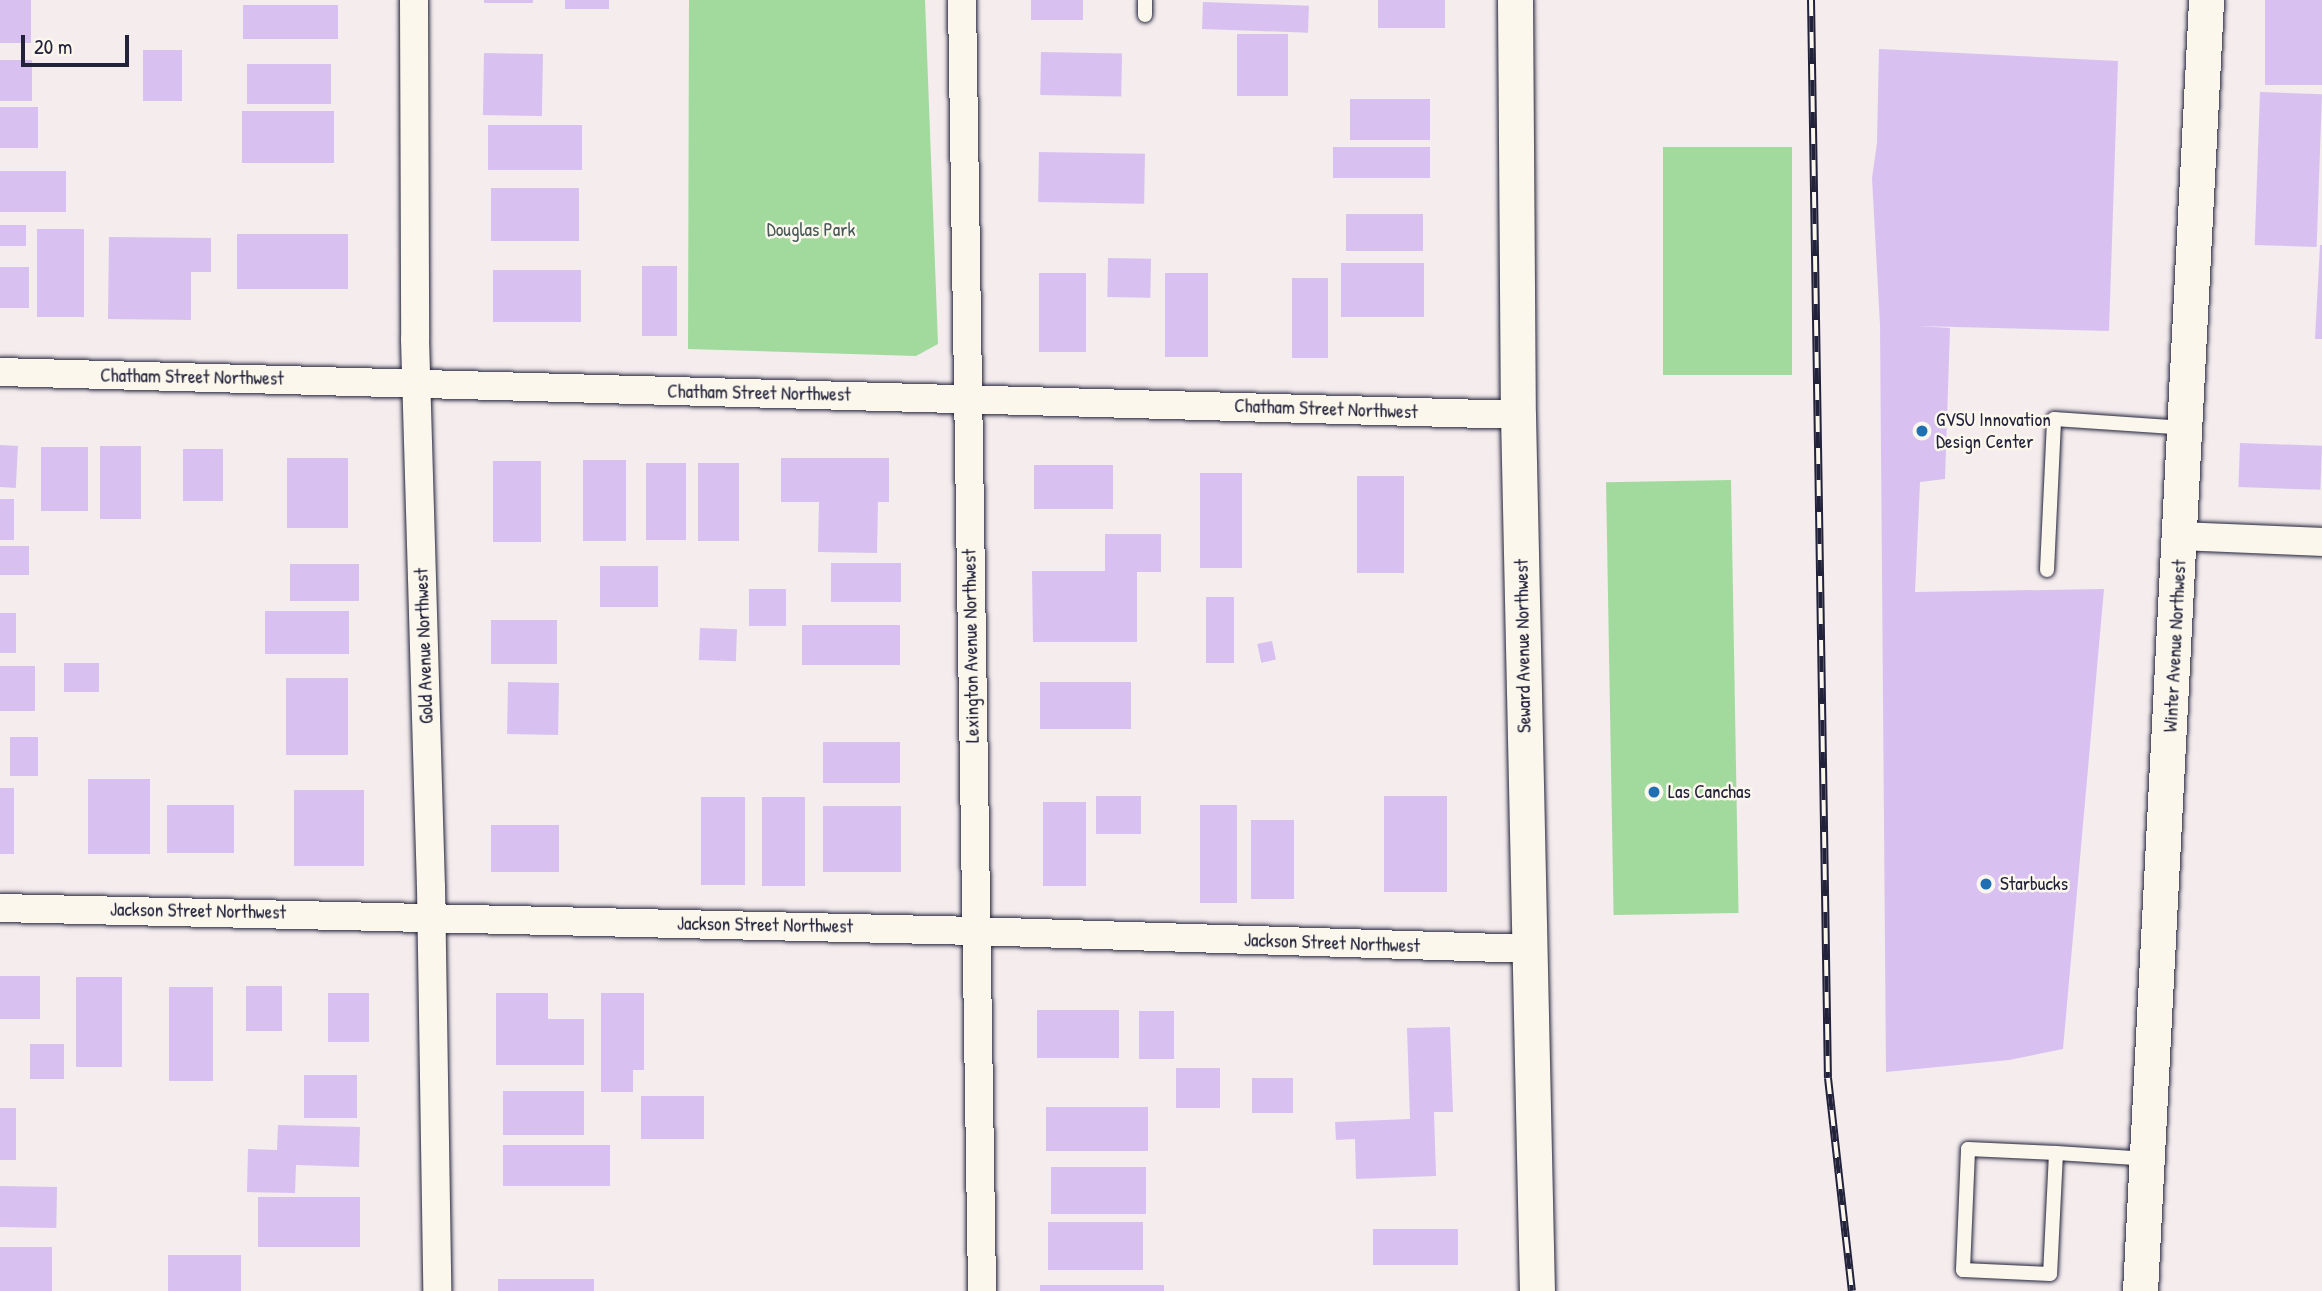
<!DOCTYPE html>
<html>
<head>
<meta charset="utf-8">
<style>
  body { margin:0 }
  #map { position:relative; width:2322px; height:1291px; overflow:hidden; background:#f4eced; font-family:"Patrick Hand",sans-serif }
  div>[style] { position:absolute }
  .green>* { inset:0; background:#a2da9e; transform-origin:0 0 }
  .building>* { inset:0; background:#d8c1f0; transform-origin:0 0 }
  .roads { filter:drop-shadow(0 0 2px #22223b) drop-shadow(0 0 2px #22223b) }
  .service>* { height:14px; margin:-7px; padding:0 7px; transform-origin:7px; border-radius:7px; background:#fbf7ec }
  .minor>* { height:28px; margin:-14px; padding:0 14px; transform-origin:14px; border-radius:14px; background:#fbf7ec }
  .tertiary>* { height:35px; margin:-17.5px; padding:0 17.5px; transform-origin:17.5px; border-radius:17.5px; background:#fbf7ec }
  .rail>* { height:8px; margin-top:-4px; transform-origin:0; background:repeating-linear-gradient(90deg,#fbf7ec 0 16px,#22223b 0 32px); box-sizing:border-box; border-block:2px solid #22223b }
  .dots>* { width:19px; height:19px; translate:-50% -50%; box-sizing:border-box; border:4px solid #fbf7ec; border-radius:50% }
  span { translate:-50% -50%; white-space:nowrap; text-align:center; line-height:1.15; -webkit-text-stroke:5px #fbf7ec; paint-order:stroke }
  .park-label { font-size:19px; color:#485959 }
  .street-label { font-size:19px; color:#22223b }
  .poi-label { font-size:19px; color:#22223b }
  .left { translate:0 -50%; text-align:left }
  .scale { position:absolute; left:21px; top:35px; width:108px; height:32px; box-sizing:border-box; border:4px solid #22223b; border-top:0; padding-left:9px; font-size:21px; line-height:24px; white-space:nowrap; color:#22223b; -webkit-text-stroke:5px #fbf7ec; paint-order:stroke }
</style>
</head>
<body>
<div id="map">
  <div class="green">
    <div style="clip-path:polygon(689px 0,925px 0,938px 344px,916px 356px,688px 349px)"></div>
    <div style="left:1663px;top:147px;width:129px;height:228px"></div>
    <div style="left:1731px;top:480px;width:433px;height:125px;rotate:89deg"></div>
  </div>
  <div class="building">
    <div style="left:0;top:0;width:31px;height:43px"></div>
    <div style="left:484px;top:0;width:49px;height:3px"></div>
    <div style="left:565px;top:0;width:44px;height:9px"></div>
    <div style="left:1031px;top:0;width:52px;height:20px"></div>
    <div style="left:1378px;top:0;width:67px;height:28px"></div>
    <div style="left:2265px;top:0;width:57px;height:85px"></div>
    <div style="left:1203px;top:2px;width:106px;height:27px;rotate:2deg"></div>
    <div style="left:243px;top:5px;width:95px;height:34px"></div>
    <div style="left:1237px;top:34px;width:51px;height:62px"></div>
    <div style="clip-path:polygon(1879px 49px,2118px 61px,2109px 331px,1918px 326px,1950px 328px,1945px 479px,1920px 482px,1915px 592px,2104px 589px,2063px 1049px,2009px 1060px,1886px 1072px,1880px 325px,1872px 178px,1877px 143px)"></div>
    <div style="left:143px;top:50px;width:39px;height:51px"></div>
    <div style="left:1041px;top:52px;width:81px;height:43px;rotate:1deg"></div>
    <div style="left:484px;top:53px;width:59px;height:62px;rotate:1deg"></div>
    <div style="left:0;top:60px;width:32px;height:41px"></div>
    <div style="left:247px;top:64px;width:84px;height:40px"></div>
    <div style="left:2260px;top:92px;width:62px;height:153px;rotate:2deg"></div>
    <div style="left:1350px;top:99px;width:80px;height:41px"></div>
    <div style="left:0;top:107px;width:38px;height:41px"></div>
    <div style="left:242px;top:111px;width:92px;height:52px"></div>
    <div style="left:488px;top:125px;width:94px;height:45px"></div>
    <div style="left:1333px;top:147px;width:97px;height:31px"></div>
    <div style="left:1039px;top:152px;width:106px;height:50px;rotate:1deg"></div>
    <div style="left:0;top:171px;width:66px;height:41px"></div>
    <div style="left:491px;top:188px;width:88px;height:53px"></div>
    <div style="left:1346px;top:214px;width:77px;height:37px"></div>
    <div style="left:0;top:225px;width:26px;height:21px"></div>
    <div style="left:37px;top:229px;width:47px;height:88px"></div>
    <div style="left:237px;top:234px;width:111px;height:55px"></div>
    <div style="clip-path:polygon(109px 237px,211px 238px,211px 272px,191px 272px,191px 320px,108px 319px)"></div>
    <div style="clip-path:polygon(2320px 245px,2322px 245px,2322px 339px,2315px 339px)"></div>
    <div style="left:1108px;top:258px;width:43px;height:39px;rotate:1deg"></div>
    <div style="left:1341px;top:263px;width:83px;height:54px"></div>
    <div style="left:642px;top:266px;width:35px;height:70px"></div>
    <div style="left:0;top:267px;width:29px;height:41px"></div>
    <div style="left:493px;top:270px;width:88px;height:52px"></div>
    <div style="left:1039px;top:273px;width:47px;height:79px"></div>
    <div style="left:1165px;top:273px;width:43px;height:84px"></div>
    <div style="left:1292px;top:278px;width:36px;height:80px"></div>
    <div style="left:2240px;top:443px;width:82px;height:44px;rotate:2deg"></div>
    <div style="left:0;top:445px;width:18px;height:42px;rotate:3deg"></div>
    <div style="left:100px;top:446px;width:41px;height:73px"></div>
    <div style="left:41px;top:447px;width:47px;height:64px"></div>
    <div style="left:183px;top:449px;width:40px;height:52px"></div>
    <div style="left:287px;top:458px;width:61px;height:70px"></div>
    <div style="clip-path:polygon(781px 458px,889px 458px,889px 502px,878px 502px,877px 553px,818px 552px,819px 502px,781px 502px)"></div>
    <div style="left:583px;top:460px;width:43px;height:81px"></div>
    <div style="left:493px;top:461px;width:48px;height:81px"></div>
    <div style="left:646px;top:463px;width:40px;height:77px"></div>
    <div style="left:698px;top:463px;width:41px;height:78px"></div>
    <div style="left:1034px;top:465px;width:79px;height:44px"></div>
    <div style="left:1200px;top:473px;width:42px;height:95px"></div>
    <div style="left:1357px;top:476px;width:47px;height:97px"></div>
    <div style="left:0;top:499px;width:14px;height:41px"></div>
    <div style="clip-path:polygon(1105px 534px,1161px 534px,1161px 572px,1137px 572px,1137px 642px,1033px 642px,1032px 571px,1105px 571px)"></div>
    <div style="left:0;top:546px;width:29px;height:29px"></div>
    <div style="left:831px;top:563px;width:70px;height:39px"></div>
    <div style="left:290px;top:564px;width:69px;height:37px"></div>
    <div style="left:600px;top:566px;width:58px;height:41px"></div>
    <div style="left:749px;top:589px;width:37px;height:37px"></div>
    <div style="left:1206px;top:597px;width:28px;height:66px"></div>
    <div style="left:265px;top:611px;width:84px;height:43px"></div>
    <div style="left:0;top:613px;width:16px;height:40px"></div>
    <div style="left:491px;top:620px;width:66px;height:44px"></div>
    <div style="left:802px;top:625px;width:98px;height:40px"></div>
    <div style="left:700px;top:628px;width:37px;height:32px;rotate:2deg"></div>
    <div style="left:1272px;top:641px;width:19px;height:15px;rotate:78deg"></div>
    <div style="left:64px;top:663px;width:35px;height:29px"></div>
    <div style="left:0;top:666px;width:35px;height:45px"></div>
    <div style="left:286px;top:678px;width:62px;height:77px"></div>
    <div style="left:508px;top:682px;width:51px;height:52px;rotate:1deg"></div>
    <div style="left:1040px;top:682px;width:91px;height:47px"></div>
    <div style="left:10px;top:737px;width:28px;height:39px"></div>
    <div style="left:823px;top:742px;width:77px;height:41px"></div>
    <div style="left:88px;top:779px;width:62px;height:75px"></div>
    <div style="left:0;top:788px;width:14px;height:66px"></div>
    <div style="left:294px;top:790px;width:70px;height:76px"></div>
    <div style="left:1096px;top:796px;width:45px;height:38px"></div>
    <div style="left:1384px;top:796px;width:63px;height:96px"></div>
    <div style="left:701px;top:797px;width:44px;height:88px"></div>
    <div style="left:762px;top:797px;width:43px;height:89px"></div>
    <div style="left:1043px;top:802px;width:43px;height:84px"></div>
    <div style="left:167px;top:805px;width:67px;height:48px"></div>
    <div style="left:1200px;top:805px;width:37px;height:98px"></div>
    <div style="left:823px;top:806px;width:78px;height:66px"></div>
    <div style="left:1251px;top:820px;width:43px;height:79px"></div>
    <div style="left:491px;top:825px;width:68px;height:47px"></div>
    <div style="left:0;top:976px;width:40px;height:43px"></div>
    <div style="left:76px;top:977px;width:46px;height:90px"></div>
    <div style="left:246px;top:986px;width:36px;height:45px"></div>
    <div style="left:169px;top:987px;width:44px;height:94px"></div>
    <div style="left:328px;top:993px;width:41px;height:49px"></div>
    <div style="clip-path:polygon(496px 993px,548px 993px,548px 1019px,584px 1019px,584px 1065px,496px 1065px)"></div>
    <div style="clip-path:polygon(601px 993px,644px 993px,644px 1070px,633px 1070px,633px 1092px,601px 1092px)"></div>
    <div style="left:1037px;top:1010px;width:82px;height:48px"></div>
    <div style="left:1139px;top:1011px;width:35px;height:48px"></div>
    <div style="clip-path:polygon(1450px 1027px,1453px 1112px,1434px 1112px,1436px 1176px,1356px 1179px,1355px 1139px,1336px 1140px,1335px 1122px,1410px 1119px,1407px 1028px)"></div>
    <div style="left:30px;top:1044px;width:34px;height:35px"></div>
    <div style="left:1176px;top:1068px;width:44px;height:40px"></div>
    <div style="left:304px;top:1075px;width:53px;height:43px"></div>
    <div style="left:1252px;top:1078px;width:41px;height:35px"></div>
    <div style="left:503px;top:1091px;width:81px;height:44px"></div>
    <div style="left:641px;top:1096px;width:63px;height:43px"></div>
    <div style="left:1046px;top:1107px;width:102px;height:44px"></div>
    <div style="left:0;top:1108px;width:16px;height:52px"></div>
    <div style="clip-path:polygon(278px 1125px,360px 1127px,359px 1167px,296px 1165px,295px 1193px,247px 1192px,248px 1149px,277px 1150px)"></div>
    <div style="left:503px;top:1145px;width:107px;height:41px"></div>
    <div style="left:1051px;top:1167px;width:95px;height:47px"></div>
    <div style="left:0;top:1186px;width:57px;height:41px;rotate:1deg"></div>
    <div style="left:258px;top:1197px;width:102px;height:50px"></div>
    <div style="left:1048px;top:1222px;width:95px;height:48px"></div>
    <div style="left:1373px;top:1229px;width:85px;height:36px"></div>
    <div style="left:0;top:1247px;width:52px;height:44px"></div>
    <div style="left:168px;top:1255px;width:73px;height:36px"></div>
    <div style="left:498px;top:1279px;width:96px;height:12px"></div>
    <div style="left:1040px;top:1285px;width:124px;height:6px"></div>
  </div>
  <div class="roads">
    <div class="service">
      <div style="left:1145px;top:15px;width:15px;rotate:-90deg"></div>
      <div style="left:2047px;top:570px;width:151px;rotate:-87.3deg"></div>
      <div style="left:2054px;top:419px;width:131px;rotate:3.9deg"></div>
      <div style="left:2056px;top:1153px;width:121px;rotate:92.8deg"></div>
      <div style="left:2050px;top:1274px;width:87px;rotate:-177.4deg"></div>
      <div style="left:1963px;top:1270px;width:121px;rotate:-87.6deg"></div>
      <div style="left:1968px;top:1149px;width:88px;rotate:2.6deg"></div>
      <div style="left:2056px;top:1153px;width:92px;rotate:3.7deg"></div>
    </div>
    <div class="minor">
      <div style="left:414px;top:0;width:339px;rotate:89.8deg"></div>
      <div style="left:415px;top:339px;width:548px;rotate:88.33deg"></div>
      <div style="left:431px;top:887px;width:404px;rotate:89.1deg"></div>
      <div style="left:962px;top:0;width:1291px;rotate:89.11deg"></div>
      <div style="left:0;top:372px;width:1519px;rotate:1.62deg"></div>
      <div style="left:2181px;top:536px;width:141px;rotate:2.4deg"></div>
      <div style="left:0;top:908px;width:974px;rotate:1.35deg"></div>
      <div style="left:974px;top:931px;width:556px;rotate:1.85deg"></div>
    </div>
    <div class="tertiary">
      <div style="left:1515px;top:0;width:415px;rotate:89.6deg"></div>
      <div style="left:1518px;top:415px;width:876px;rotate:88.76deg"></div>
      <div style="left:2140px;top:1291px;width:1293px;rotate:-87.07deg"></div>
    </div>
  </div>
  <div class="rail">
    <div style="left:1811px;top:0;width:1078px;rotate:89.1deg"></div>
    <div style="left:1828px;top:1078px;width:214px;rotate:83.6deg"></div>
  </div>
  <div class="dots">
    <div style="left:1922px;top:431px;background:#1f6fb2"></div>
    <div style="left:1654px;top:792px;background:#1f6fb2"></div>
    <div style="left:1986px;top:884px;background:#1f6fb2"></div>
  </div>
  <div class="park-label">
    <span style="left:811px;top:230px">Douglas Park</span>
  </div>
  <div class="street-label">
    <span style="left:192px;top:377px;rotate:1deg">Chatham Street Northwest</span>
    <span style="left:759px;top:393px;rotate:1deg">Chatham Street Northwest</span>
    <span style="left:1326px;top:409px;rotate:2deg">Chatham Street Northwest</span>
    <span style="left:424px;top:646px;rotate:-92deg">Gold Avenue Northwest</span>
    <span style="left:971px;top:646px;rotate:-91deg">Lexington Avenue Northwest</span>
    <span style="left:1523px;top:646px;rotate:-91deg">Seward Avenue Northwest</span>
    <span style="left:2175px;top:646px;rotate:-87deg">Winter Avenue Northwest</span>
    <span style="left:198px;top:911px;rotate:1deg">Jackson Street Northwest</span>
    <span style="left:765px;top:925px;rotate:1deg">Jackson Street Northwest</span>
    <span style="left:1332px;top:943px;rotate:2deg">Jackson Street Northwest</span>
  </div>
  <div class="poi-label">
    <span class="left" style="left:1936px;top:431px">GVSU Innovation<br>Design Center</span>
    <span class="left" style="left:1668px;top:792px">Las Canchas</span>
    <span class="left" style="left:2000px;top:884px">Starbucks</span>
  </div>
  <div class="scale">20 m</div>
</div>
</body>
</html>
